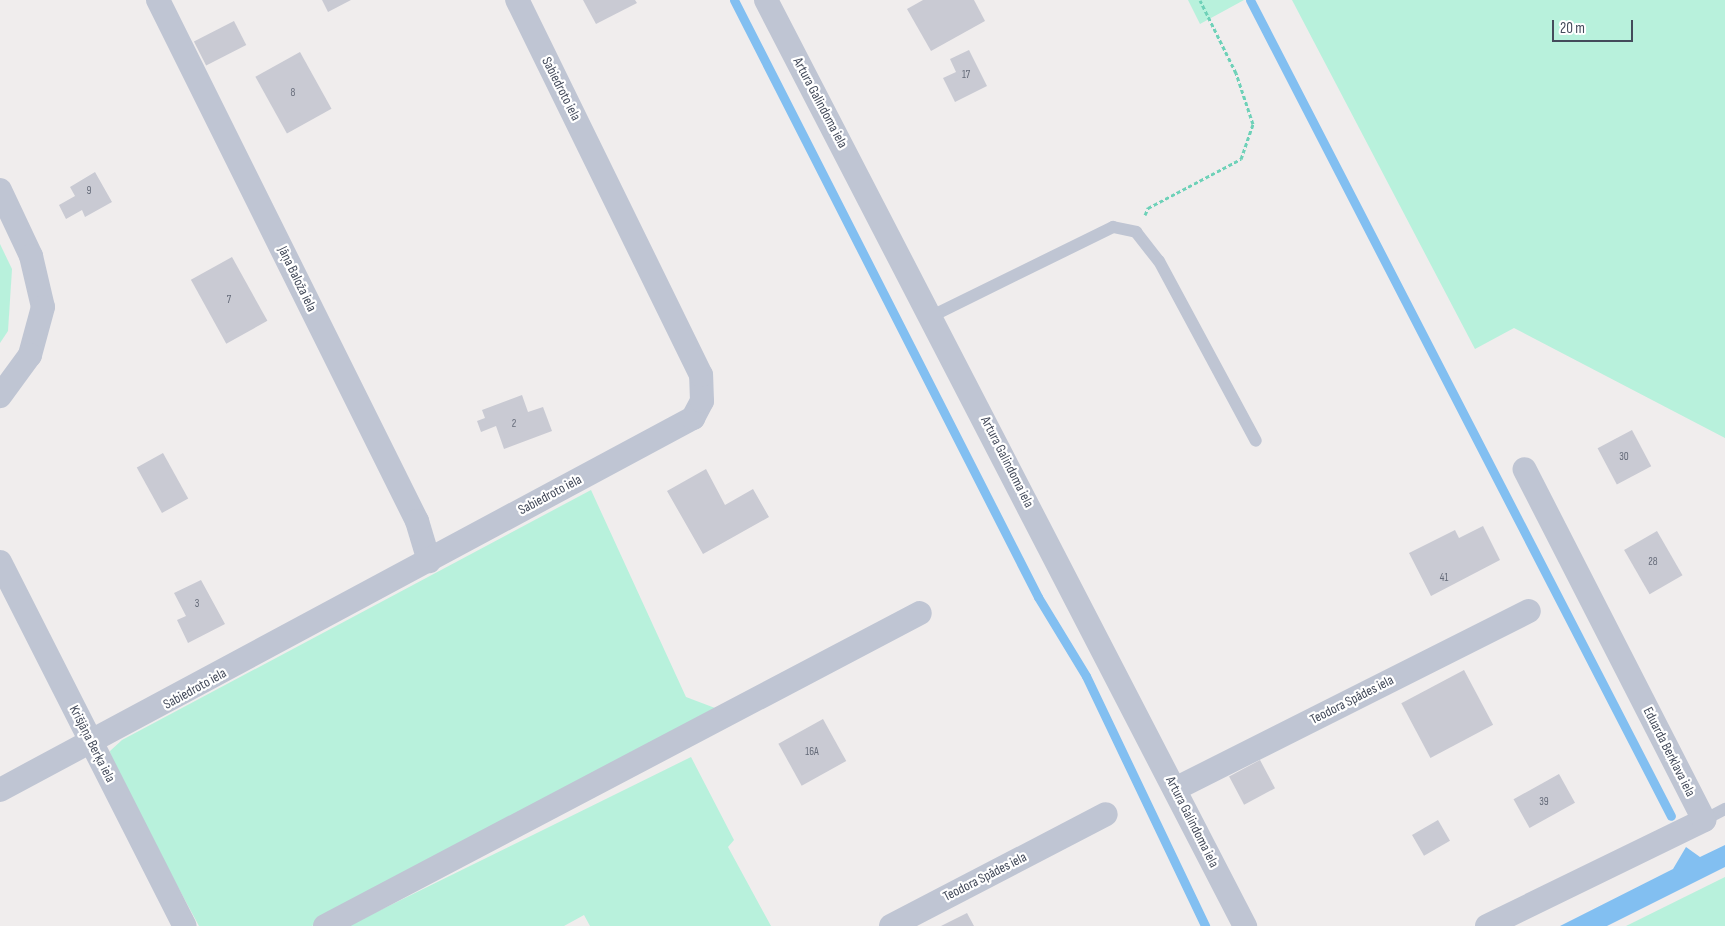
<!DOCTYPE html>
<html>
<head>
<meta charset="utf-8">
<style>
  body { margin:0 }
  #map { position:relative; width:1725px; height:926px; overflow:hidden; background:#f0eded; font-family:"Sofia Sans Condensed",sans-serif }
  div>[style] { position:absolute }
  .green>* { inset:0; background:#b8f1dc }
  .water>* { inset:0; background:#82bff1 }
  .stream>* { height:9px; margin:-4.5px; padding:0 4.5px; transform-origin:4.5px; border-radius:4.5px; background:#82bff1 }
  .building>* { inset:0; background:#c9cad3; transform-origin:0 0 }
  .path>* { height:3px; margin-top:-1.5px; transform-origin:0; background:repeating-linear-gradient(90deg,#6ed1b8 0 4px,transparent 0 6.5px) }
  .lane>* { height:12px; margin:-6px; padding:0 6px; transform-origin:6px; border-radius:6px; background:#bfc5d3 }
  .street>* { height:24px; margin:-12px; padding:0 12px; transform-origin:12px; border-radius:12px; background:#bfc5d3 }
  span { translate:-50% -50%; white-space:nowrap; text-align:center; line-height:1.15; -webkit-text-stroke:4.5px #fff; paint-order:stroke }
  .number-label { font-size:11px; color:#656b79 }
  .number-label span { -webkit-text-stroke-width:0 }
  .street-label { font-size:14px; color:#444b5b }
  .scale { position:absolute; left:1552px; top:20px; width:81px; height:22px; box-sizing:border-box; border:2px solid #444b5b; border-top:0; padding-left:6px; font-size:15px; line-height:18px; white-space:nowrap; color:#444b5b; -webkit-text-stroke:4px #fff; paint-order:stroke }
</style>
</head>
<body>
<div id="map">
  <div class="green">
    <div style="clip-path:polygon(1188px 0,1244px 0,1200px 24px)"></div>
    <div style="clip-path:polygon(1292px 0,1725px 0,1725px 438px,1514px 328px,1475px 349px)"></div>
    <div style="clip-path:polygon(0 244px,12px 269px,8px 331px,0 343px)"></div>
    <div style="clip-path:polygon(591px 490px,686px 697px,715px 708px,312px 926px,199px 926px,111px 763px,110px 751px,122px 740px)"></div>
    <div style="clip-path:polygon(691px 757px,734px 840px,728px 847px,771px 926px,590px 926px,584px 915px,564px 926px,348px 926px)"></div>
    <div style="clip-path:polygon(1725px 877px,1725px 926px,1626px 926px)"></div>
  </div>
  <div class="water">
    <div style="clip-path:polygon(1725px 845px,1725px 867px,1607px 926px,1560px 926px,1673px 869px,1686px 847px,1700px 857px)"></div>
  </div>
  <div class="stream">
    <div style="left:734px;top:0;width:670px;rotate:63.01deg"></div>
    <div style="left:1038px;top:597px;width:92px;rotate:58.7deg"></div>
    <div style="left:1086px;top:676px;width:277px;rotate:64.5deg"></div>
    <div style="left:1250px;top:0;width:918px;rotate:62.71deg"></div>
  </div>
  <div class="building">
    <div style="clip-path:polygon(322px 0,351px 0,328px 12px)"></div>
    <div style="clip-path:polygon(583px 0,635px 0,637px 3px,596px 24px)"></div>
    <div style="clip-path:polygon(923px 0,974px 0,985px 21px,931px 51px,907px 9px)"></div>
    <div style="left:234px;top:21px;width:27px;height:45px;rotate:63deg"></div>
    <div style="clip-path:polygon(969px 50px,987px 86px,955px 102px,943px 78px,956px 72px,950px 59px)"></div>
    <div style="left:300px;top:52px;width:65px;height:51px;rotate:61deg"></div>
    <div style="clip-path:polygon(95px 172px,112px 202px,85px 217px,82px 210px,66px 219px,59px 205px,75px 196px,70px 187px)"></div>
    <div style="left:232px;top:257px;width:73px;height:47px;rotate:61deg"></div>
    <div style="clip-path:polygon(522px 395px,528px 412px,543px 407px,552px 431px,504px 449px,496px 426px,481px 432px,477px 421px,485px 418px,482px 410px)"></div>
    <div style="left:1632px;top:430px;width:41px;height:39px;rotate:62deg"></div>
    <div style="left:163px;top:453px;width:52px;height:30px;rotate:61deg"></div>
    <div style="clip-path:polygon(706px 469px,725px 505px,753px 489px,769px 517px,703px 554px,667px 491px)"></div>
    <div style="clip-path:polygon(1483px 526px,1500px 560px,1431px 596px,1409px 553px,1455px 530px,1459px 538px)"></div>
    <div style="left:1657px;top:531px;width:51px;height:38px;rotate:60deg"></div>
    <div style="clip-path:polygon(201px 580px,225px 624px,188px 643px,177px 620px,186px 616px,174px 593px)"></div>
    <div style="left:1464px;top:670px;width:62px;height:71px;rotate:62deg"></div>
    <div style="left:823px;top:719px;width:48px;height:51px;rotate:61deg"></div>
    <div style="left:1260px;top:760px;width:32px;height:35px;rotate:62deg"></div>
    <div style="left:1559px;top:774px;width:33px;height:52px;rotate:61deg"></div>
    <div style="left:1438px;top:820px;width:24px;height:30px;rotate:60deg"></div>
    <div style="clip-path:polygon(967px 913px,974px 926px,941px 926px)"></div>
  </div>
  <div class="path">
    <div style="left:1145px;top:215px;width:8px;rotate:-67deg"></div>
    <div style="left:1148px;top:208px;width:105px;rotate:-27.8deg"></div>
    <div style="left:1241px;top:159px;width:37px;rotate:-71deg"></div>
    <div style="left:1253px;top:124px;width:54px;rotate:-108.4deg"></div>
    <div style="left:1236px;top:73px;width:81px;rotate:-116.3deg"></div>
  </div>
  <div class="lane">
    <div style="left:932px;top:316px;width:202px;rotate:-26.2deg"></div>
    <div style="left:1113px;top:227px;width:24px;rotate:12deg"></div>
    <div style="left:1136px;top:232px;width:37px;rotate:52deg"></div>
    <div style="left:1159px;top:261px;width:204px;rotate:61.7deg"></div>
    <div style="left:1704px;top:820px;width:24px;rotate:-28deg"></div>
  </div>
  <div class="street">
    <div style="left:158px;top:0;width:582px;rotate:63.57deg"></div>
    <div style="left:417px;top:521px;width:42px;rotate:73.3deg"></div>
    <div style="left:766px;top:0;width:1043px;rotate:62.65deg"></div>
    <div style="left:0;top:190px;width:73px;rotate:64.8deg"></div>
    <div style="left:31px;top:256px;width:52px;rotate:76.8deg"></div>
    <div style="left:43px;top:307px;width:50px;rotate:105.2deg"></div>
    <div style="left:30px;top:355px;width:51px;rotate:126.2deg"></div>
    <div style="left:0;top:562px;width:408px;rotate:63.1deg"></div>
    <div style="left:1175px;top:789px;width:396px;rotate:-26.7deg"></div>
    <div style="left:0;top:790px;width:787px;rotate:-28.23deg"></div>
    <div style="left:693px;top:418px;width:19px;rotate:-62deg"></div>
    <div style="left:702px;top:401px;width:26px;rotate:-92deg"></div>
    <div style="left:701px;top:375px;width:418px;rotate:-116.1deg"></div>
    <div style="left:325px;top:926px;width:672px;rotate:-27.75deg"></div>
    <div style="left:891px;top:926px;width:242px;rotate:-27.5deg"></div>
    <div style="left:1487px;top:926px;width:242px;rotate:-26deg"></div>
    <div style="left:1704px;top:820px;width:394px;rotate:-117.1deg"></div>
  </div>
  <div class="number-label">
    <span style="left:966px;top:75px">17</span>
    <span style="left:293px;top:93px">8</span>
    <span style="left:89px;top:191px">9</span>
    <span style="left:229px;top:300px">7</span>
    <span style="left:514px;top:424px">2</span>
    <span style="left:1624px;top:457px">30</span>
    <span style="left:1653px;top:562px">28</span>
    <span style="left:1444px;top:578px">41</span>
    <span style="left:197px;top:604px">3</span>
    <span style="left:812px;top:752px">16A</span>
    <span style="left:1544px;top:802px">39</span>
  </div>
  <div class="street-label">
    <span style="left:561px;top:89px;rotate:63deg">Sabiedroto iela</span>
    <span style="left:820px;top:103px;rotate:62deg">Artura Galindoma iela</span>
    <span style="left:297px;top:279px;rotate:64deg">Jāņa Baloža iela</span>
    <span style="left:1007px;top:462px;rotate:63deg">Artura Galindoma iela</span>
    <span style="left:550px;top:495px;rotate:-28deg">Sabiedroto iela</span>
    <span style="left:195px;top:689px;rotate:-29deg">Sabiedroto iela</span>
    <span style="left:1352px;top:700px;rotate:-27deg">Teodora Spādes iela</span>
    <span style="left:92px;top:744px;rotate:63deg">Krišjāņa Berķa iela</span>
    <span style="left:1669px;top:752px;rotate:63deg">Eduarda Berklava iela</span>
    <span style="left:1192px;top:822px;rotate:63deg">Artura Galindoma iela</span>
    <span style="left:985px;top:877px;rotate:-27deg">Teodora Spādes iela</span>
  </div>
  <div class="scale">20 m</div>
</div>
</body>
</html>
